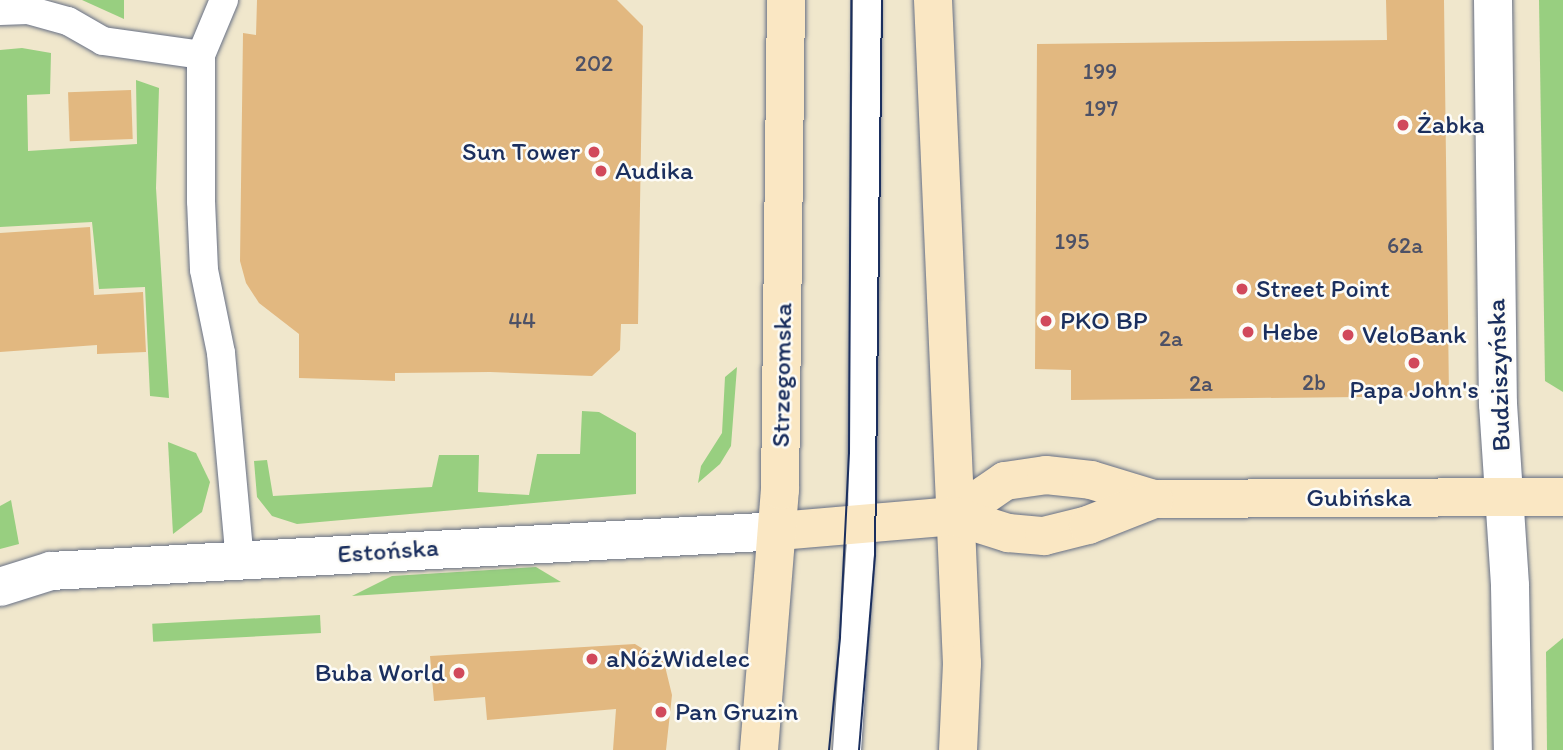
<!DOCTYPE html>
<html>
<head>
<meta charset="utf-8">
<style>
  body { margin:0 }
  #map { position:relative; width:1563px; height:750px; overflow:hidden; background:#f0e7cc; font-family:Itim,sans-serif }
  div>[style] { position:absolute }
  .green>* { inset:0; background:#98cf80; transform-origin:0 0 }
  .building>* { inset:0; background:#e2b880; transform-origin:0 0 }
  .roads { filter:drop-shadow(0 0 2px #666f84) drop-shadow(0 0 2px #666f84) }
  .lane>* { height:28px; margin:-14px; padding:0 14px; transform-origin:14px; border-radius:14px; background:#fff }
  .street>* { height:38px; margin:-19px; padding:0 19px; transform-origin:19px; border-radius:19px; background:#fff }
  .secondary>* { height:38px; margin:-19px; padding:0 19px; transform-origin:19px; border-radius:19px; background:#fae7c3 }
  .tram>* { height:2px; margin:-1px; padding:0 1px; transform-origin:1px; border-radius:1px; background:#1b2f5e }
  .dots>* { width:19px; height:19px; translate:-50% -50%; box-sizing:border-box; border:4px solid #fdfcf7; border-radius:50% }
  span { translate:-50% -50%; white-space:nowrap; text-align:center; line-height:1.15; -webkit-text-stroke:5px #fdfcf7; paint-order:stroke }
  .number-label { font-size:23px; color:#4d5166 }
  .number-label span { -webkit-text-stroke-width:0 }
  .poi-label { font-size:26px; color:#1b2f5e }
  .left { translate:0 -50%; text-align:left }
  .right { translate:-100% -50%; text-align:right }
  .street-label { font-size:26px; color:#1b2f5e }
</style>
</head>
<body>
<div id="map">
  <div class="green">
    <div style="clip-path:polygon(82px 0,124px 0,124px 19px)"></div>
    <div style="clip-path:polygon(1539px 0,1563px 0,1563px 392px,1545px 381px)"></div>
    <div style="clip-path:polygon(22px 48px,51px 53px,50px 94px,27px 95px,28px 151px,137px 144px,136px 80px,159px 88px,156px 188px,169px 398px,150px 396px,145px 287px,99px 289px,92px 222px,0 227px,0 50px)"></div>
    <div style="clip-path:polygon(737px 367px,731px 446px,720px 464px,698px 483px,701px 466px,722px 433px,725px 377px)"></div>
    <div style="clip-path:polygon(582px 411px,599px 412px,636px 433px,636px 494px,297px 524px,272px 516px,257px 497px,254px 461px,267px 460px,273px 496px,432px 487px,439px 455px,479px 455px,478px 492px,529px 495px,537px 454px,580px 454px)"></div>
    <div style="clip-path:polygon(168px 442px,196px 453px,210px 482px,202px 512px,173px 534px)"></div>
    <div style="clip-path:polygon(11px 500px,19px 544px,0 549px,0 506px)"></div>
    <div style="clip-path:polygon(536px 567px,561px 582px,352px 596px,392px 576px)"></div>
    <div style="left:320px;top:615px;width:18px;height:168px;rotate:87deg"></div>
    <div style="clip-path:polygon(1563px 638px,1563px 750px,1547px 750px,1546px 652px)"></div>
  </div>
  <div class="building">
    <div style="clip-path:polygon(257px 0,617px 0,643px 26px,638px 324px,621px 324px,620px 350px,592px 376px,490px 372px,395px 373px,395px 381px,299px 378px,299px 334px,259px 303px,246px 283px,240px 261px,243px 33px,256px 35px)"></div>
    <div style="clip-path:polygon(1386px 0,1444px 0,1449px 396px,1071px 400px,1071px 370px,1035px 369px,1037px 44px,1387px 40px)"></div>
    <div style="left:131px;top:90px;width:49px;height:63px;rotate:88deg"></div>
    <div style="clip-path:polygon(90px 227px,94px 295px,143px 292px,146px 352px,97px 354px,97px 345px,0 352px,0 233px)"></div>
    <div style="clip-path:polygon(635px 644px,664px 662px,672px 695px,666px 750px,613px 750px,616px 709px,487px 720px,485px 697px,434px 701px,430px 656px)"></div>
  </div>
  <div class="roads">
    <div class="lane">
      <div style="left:224px;top:0;width:60px;rotate:112.7deg"></div>
      <div style="left:201px;top:55px;width:146px;rotate:90deg"></div>
      <div style="left:201px;top:201px;width:69px;rotate:87.5deg"></div>
      <div style="left:204px;top:270px;width:85px;rotate:78.4deg"></div>
      <div style="left:221px;top:353px;width:209px;rotate:84.8deg"></div>
      <div style="left:0;top:11px;width:28px;rotate:-2deg"></div>
      <div style="left:28px;top:10px;width:41px;rotate:15.4deg"></div>
      <div style="left:68px;top:21px;width:40px;rotate:29.7deg"></div>
      <div style="left:103px;top:41px;width:99px;rotate:8.1deg"></div>
      <div style="left:847px;top:750px;width:225px;rotate:-86.2deg"></div>
      <div style="left:862px;top:525px;width:525px;rotate:-89.45deg"></div>
    </div>
    <div class="street">
      <div style="left:1493px;top:0;width:404px;rotate:89.3deg"></div>
      <div style="left:1498px;top:404px;width:182px;rotate:86.2deg"></div>
      <div style="left:1510px;top:586px;width:164px;rotate:89deg"></div>
      <div style="left:0;top:587px;width:53px;rotate:-17.4deg"></div>
      <div style="left:51px;top:571px;width:729px;rotate:-3.14deg"></div>
    </div>
    <div class="secondary">
      <div style="left:933px;top:0;width:664px;rotate:87.5deg"></div>
      <div style="left:962px;top:663px;width:87px;rotate:92.6deg"></div>
      <div style="left:954px;top:516px;width:62px;rotate:-34.5deg"></div>
      <div style="left:1005px;top:481px;width:41px;rotate:-8.3deg"></div>
      <div style="left:1046px;top:475px;width:45px;rotate:6.3deg"></div>
      <div style="left:1091px;top:480px;width:66px;rotate:16.8deg"></div>
      <div style="left:1154px;top:499px;width:409px;rotate:-0.3deg"></div>
      <div style="left:779px;top:531px;width:176px;rotate:-4.9deg"></div>
      <div style="left:954px;top:516px;width:57px;rotate:17.5deg"></div>
      <div style="left:1008px;top:533px;width:36px;rotate:5deg"></div>
      <div style="left:1044px;top:536px;width:45px;rotate:-14deg"></div>
      <div style="left:1088px;top:525px;width:71px;rotate:-21.5deg"></div>
      <div style="left:759px;top:750px;width:261px;rotate:-85.4deg"></div>
      <div style="left:780px;top:490px;width:490px;rotate:-89.3deg"></div>
    </div>
  </div>
  <div class="tram">
    <div style="left:829px;top:750px;width:114px;rotate:-84.4deg"></div>
    <div style="left:840px;top:637px;width:184px;rotate:-87.2deg"></div>
    <div style="left:849px;top:453px;width:453px;rotate:-89.7deg"></div>
    <div style="left:859px;top:750px;width:195px;rotate:-85.3deg"></div>
    <div style="left:875px;top:556px;width:556px;rotate:-89.28deg"></div>
  </div>
  <div class="dots">
    <div style="left:1403px;top:125px;background:#d1495b"></div>
    <div style="left:594px;top:152px;background:#d1495b"></div>
    <div style="left:601px;top:171px;background:#d1495b"></div>
    <div style="left:1242px;top:289px;background:#d1495b"></div>
    <div style="left:1046px;top:321px;background:#d1495b"></div>
    <div style="left:1248px;top:332px;background:#d1495b"></div>
    <div style="left:1348px;top:335px;background:#d1495b"></div>
    <div style="left:1414px;top:363px;background:#d1495b"></div>
    <div style="left:592px;top:659px;background:#d1495b"></div>
    <div style="left:459px;top:673px;background:#d1495b"></div>
    <div style="left:661px;top:712px;background:#d1495b"></div>
  </div>
  <div class="number-label">
    <span style="left:594px;top:63px">202</span>
    <span style="left:1100px;top:71px">199</span>
    <span style="left:1101px;top:108px">197</span>
    <span style="left:1072px;top:241px">195</span>
    <span style="left:1405px;top:245px">62a</span>
    <span style="left:522px;top:320px">44</span>
    <span style="left:1171px;top:338px">2a</span>
    <span style="left:1314px;top:382px">2b</span>
    <span style="left:1201px;top:383px">2a</span>
  </div>
  <div class="poi-label">
    <span class="left" style="left:1417px;top:125px">Żabka</span>
    <span class="right" style="left:580px;top:152px">Sun Tower</span>
    <span class="left" style="left:615px;top:171px">Audika</span>
    <span class="left" style="left:1256px;top:289px">Street Point</span>
    <span class="left" style="left:1060px;top:321px">PKO BP</span>
    <span class="left" style="left:1262px;top:332px">Hebe</span>
    <span class="left" style="left:1362px;top:335px">VeloBank</span>
    <span style="left:1414px;top:390px">Papa John's</span>
    <span class="left" style="left:606px;top:659px">aNóżWidelec</span>
    <span class="right" style="left:445px;top:673px">Buba World</span>
    <span class="left" style="left:675px;top:712px">Pan Gruzin</span>
  </div>
  <div class="street-label">
    <span style="left:782px;top:375px;rotate:-89deg">Strzegomska</span>
    <span style="left:1499px;top:375px;rotate:-92deg">Budziszyńska</span>
    <span style="left:1359px;top:498px">Gubińska</span>
    <span style="left:388px;top:551px;rotate:-4deg">Estońska</span>
  </div>
</div>
</body>
</html>
